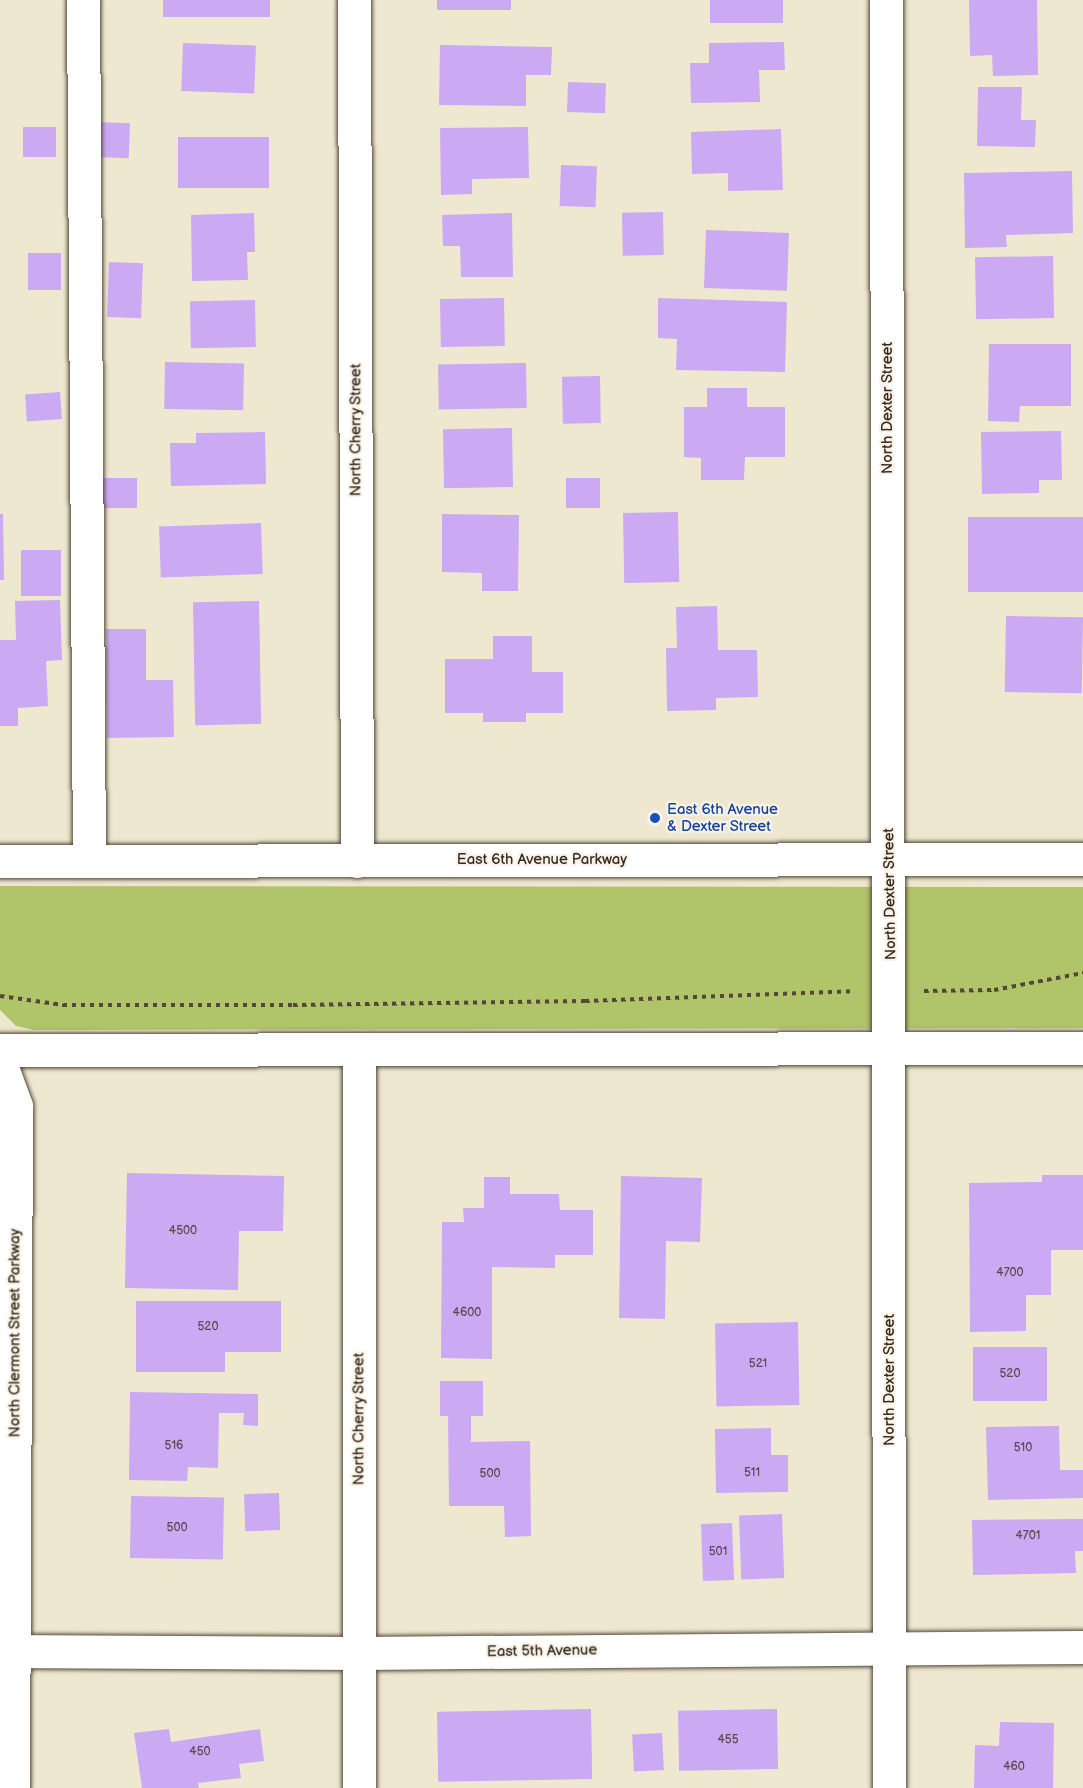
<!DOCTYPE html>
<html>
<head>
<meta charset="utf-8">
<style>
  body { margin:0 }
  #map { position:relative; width:1083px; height:1788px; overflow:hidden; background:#eee8d0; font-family:"Balsamiq Sans",sans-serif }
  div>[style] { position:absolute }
  .green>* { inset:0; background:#b0c569 }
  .building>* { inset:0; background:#cba9f3; transform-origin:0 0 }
  .path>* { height:4px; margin-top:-2px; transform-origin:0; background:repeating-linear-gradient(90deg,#564639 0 4.5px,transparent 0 9px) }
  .roads { filter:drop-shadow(0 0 2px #564639) drop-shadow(0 0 2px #564639) }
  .minor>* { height:33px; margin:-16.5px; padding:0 16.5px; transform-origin:16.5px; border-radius:16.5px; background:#fff }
  .major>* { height:33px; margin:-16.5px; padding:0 16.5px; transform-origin:16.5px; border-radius:16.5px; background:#fff }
  .dots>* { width:16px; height:16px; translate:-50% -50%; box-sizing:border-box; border:3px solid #f7f3e8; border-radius:50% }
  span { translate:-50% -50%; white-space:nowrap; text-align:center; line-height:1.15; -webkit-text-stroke:4.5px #f7f3e8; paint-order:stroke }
  .number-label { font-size:12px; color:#5f4a53 }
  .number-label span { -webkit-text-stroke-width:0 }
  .street-label { font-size:15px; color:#3b2a1e }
  .transit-label { font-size:15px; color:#164399 }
  .left { translate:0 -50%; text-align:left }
</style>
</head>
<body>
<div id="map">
  <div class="green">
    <div style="clip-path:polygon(0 886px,1083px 887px,1083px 1028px,34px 1030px,16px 1026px,0 1010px)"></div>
  </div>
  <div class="building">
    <div style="left:163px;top:0;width:107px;height:17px"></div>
    <div style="left:437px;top:0;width:74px;height:10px"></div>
    <div style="left:710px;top:0;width:73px;height:23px"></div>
    <div style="clip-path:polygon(969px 0,1037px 0,1038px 75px,993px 76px,992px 55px,970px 56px)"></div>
    <div style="clip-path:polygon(784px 42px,785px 70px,759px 70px,760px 102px,691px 103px,690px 63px,709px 63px,709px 43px)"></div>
    <div style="left:183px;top:43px;width:73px;height:48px;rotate:2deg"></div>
    <div style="clip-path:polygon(440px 45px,552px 47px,551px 75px,526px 75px,526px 106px,439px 105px)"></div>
    <div style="left:568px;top:82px;width:38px;height:30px;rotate:2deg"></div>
    <div style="clip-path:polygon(978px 87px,1022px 87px,1021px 120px,1036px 120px,1035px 147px,977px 146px)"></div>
    <div style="left:97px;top:122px;width:33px;height:35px;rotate:2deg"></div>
    <div style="left:23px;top:127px;width:33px;height:30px"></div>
    <div style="clip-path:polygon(528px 127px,529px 178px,472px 179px,472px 194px,441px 195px,440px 128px)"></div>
    <div style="clip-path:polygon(781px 129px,783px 190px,728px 191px,728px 173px,692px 174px,691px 132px)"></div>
    <div style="left:178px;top:137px;width:91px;height:51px"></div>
    <div style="left:561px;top:165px;width:36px;height:41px;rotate:2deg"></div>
    <div style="clip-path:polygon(1072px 171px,1073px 233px,1006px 235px,1007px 247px,965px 248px,964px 173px)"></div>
    <div style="left:663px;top:212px;width:43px;height:41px;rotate:89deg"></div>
    <div style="clip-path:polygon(254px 213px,255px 252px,247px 252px,248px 280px,192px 281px,191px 215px)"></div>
    <div style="clip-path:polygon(512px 213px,513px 277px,461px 277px,460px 246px,443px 246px,442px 215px)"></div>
    <div style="left:706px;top:230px;width:83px;height:58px;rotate:2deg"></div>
    <div style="left:28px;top:253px;width:33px;height:37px"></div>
    <div style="left:1053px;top:256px;width:62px;height:78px;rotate:89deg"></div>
    <div style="left:109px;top:262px;width:34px;height:55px;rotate:2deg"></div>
    <div style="left:504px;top:298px;width:48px;height:64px;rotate:89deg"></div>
    <div style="clip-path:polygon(658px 298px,787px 302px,785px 372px,676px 370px,677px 339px,658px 338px)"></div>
    <div style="left:255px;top:300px;width:47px;height:65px;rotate:89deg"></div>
    <div style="clip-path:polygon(989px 344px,1071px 344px,1071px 406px,1020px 406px,1019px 422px,988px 421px)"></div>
    <div style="left:165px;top:362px;width:79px;height:47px;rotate:1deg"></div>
    <div style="left:526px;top:363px;width:45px;height:88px;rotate:89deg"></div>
    <div style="left:600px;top:376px;width:47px;height:38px;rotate:89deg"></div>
    <div style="clip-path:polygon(707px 388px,747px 388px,747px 407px,785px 407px,785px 457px,745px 457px,744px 480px,701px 480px,701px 458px,684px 457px,684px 407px,707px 407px)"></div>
    <div style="left:60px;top:392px;width:27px;height:35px;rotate:86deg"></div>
    <div style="left:512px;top:428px;width:59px;height:69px;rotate:89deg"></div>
    <div style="clip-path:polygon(1061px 431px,1062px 480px,1039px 480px,1039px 493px,982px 494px,981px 432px)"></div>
    <div style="clip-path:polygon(265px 432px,266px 484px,171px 486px,170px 443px,196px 443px,196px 433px)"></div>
    <div style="left:101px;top:478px;width:36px;height:30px"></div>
    <div style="left:566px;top:478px;width:34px;height:30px"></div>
    <div style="left:678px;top:512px;width:70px;height:55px;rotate:89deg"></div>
    <div style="clip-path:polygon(0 514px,3px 514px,4px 580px,0 580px)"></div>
    <div style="clip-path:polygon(442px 514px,519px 515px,518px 591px,482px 591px,482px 573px,442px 572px)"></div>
    <div style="left:1083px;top:517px;width:75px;height:115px;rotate:90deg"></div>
    <div style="left:261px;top:523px;width:51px;height:102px;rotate:88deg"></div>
    <div style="left:21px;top:550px;width:40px;height:46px"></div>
    <div style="clip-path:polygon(60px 600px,62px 660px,46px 661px,48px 706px,18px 708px,18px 726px,0 726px,0 640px,16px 640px,15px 601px)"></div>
    <div style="left:259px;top:601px;width:123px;height:66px;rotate:89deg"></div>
    <div style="clip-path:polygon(717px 606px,718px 650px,757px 650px,758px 697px,716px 698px,716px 710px,667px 711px,666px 648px,677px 648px,676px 607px)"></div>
    <div style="left:1006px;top:616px;width:77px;height:76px;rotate:1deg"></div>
    <div style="clip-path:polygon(106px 629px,146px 629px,146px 680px,173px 680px,174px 737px,107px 738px)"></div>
    <div style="clip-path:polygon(493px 636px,532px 636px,532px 672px,563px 672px,563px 713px,526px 713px,526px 722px,483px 722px,483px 713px,445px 713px,445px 659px,493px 659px)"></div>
    <div style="clip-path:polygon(127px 1173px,284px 1176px,283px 1231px,239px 1231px,238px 1290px,125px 1288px)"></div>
    <div style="clip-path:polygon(1042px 1175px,1083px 1175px,1083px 1250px,1051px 1250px,1051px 1295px,1026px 1295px,1026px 1331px,970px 1332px,969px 1183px,1042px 1182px)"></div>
    <div style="clip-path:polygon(621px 1176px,702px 1178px,700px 1242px,666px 1241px,665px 1319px,619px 1318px)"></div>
    <div style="clip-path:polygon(484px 1177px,510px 1177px,510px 1194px,559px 1194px,560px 1210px,593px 1210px,593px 1255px,555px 1255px,555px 1268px,492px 1267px,492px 1359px,441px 1358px,442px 1222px,464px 1222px,463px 1208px,484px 1208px)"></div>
    <div style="clip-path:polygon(136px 1301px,281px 1301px,281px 1352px,225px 1352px,225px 1372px,136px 1372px)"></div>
    <div style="left:798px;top:1322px;width:83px;height:83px;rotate:89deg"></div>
    <div style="left:973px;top:1347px;width:74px;height:54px"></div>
    <div style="clip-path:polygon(440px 1381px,483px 1381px,483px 1416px,471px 1416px,471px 1442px,530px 1441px,531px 1536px,505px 1537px,504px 1506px,449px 1506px,448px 1416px,440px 1416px)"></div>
    <div style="clip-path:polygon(130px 1392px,258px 1394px,258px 1426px,243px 1425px,244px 1413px,219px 1413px,218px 1468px,188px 1467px,187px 1481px,129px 1480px)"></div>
    <div style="clip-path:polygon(1059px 1426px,1060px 1470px,1083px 1470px,1083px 1498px,988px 1500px,986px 1427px)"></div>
    <div style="clip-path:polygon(771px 1428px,771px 1455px,788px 1455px,788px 1492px,716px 1493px,715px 1429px)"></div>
    <div style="left:279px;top:1493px;width:37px;height:35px;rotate:88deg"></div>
    <div style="left:131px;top:1496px;width:93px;height:62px;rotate:1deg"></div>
    <div style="left:782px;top:1514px;width:64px;height:43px;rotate:88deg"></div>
    <div style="clip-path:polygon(1083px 1519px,1083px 1551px,1075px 1551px,1076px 1573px,973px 1575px,972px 1520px)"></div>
    <div style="left:732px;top:1523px;width:57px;height:31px;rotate:88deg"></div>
    <div style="left:591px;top:1709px;width:70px;height:154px;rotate:89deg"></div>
    <div style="left:777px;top:1709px;width:60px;height:99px;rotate:89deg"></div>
    <div style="clip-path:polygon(1000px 1722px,1054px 1723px,1053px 1788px,974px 1788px,975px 1745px,999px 1746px)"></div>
    <div style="clip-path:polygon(169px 1729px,171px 1742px,260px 1729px,264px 1761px,239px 1764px,241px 1778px,198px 1783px,199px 1788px,142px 1788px,134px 1733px)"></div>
    <div style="left:662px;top:1733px;width:37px;height:30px;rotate:87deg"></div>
  </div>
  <div class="path">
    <div style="left:924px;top:991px;width:70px;rotate:-0.8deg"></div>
    <div style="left:994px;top:990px;width:91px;rotate:-10.8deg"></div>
    <div style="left:0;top:996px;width:64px;rotate:8.1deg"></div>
    <div style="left:63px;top:1005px;width:230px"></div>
    <div style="left:293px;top:1005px;width:292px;rotate:-0.8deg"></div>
    <div style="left:585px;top:1001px;width:268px;rotate:-2.1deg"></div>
  </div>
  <div class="roads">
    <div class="minor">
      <div style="left:83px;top:0;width:861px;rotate:89.6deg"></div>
      <div style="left:354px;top:0;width:861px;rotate:89.8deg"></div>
      <div style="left:886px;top:0;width:1788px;rotate:89.9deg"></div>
      <div style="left:359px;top:1050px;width:738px;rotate:90deg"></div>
      <div style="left:0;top:1062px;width:47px;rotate:70deg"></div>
      <div style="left:16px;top:1106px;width:682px;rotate:90.25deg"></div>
      <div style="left:0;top:1651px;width:360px;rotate:0.3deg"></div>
      <div style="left:360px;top:1653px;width:723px;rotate:-0.48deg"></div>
    </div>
    <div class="major">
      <div style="left:0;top:861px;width:1083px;rotate:-0.11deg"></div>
      <div style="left:0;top:1050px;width:1083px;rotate:-0.11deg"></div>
    </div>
  </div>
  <div class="dots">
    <div style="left:655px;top:818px;background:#1a4fb4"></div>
  </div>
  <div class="number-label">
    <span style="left:183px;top:1231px">4500</span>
    <span style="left:1010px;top:1273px">4700</span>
    <span style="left:467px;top:1313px">4600</span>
    <span style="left:208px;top:1327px">520</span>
    <span style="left:758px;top:1364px">521</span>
    <span style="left:1010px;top:1374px">520</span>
    <span style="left:174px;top:1446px">516</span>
    <span style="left:1023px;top:1448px">510</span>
    <span style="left:752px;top:1473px">511</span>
    <span style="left:490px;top:1474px">500</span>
    <span style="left:177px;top:1528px">500</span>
    <span style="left:1028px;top:1536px">4701</span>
    <span style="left:718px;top:1552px">501</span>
    <span style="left:728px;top:1740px">455</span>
    <span style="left:200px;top:1752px">450</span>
    <span style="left:1014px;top:1767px">460</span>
  </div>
  <div class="street-label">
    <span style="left:888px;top:408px;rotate:-90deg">North Dexter Street</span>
    <span style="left:356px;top:430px;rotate:-90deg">North Cherry Street</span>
    <span style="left:542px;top:860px">East 6th Avenue Parkway</span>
    <span style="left:890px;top:894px;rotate:-91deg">North Dexter Street</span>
    <span style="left:15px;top:1333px;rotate:-90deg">North Clermont Street Parkway</span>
    <span style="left:890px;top:1380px;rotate:-90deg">North Dexter Street</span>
    <span style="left:359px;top:1419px;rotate:-90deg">North Cherry Street</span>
    <span style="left:542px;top:1651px;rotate:-1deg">East 5th Avenue</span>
  </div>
  <div class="transit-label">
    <span class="left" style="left:667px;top:818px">East 6th Avenue<br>&amp; Dexter Street</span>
  </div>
</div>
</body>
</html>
